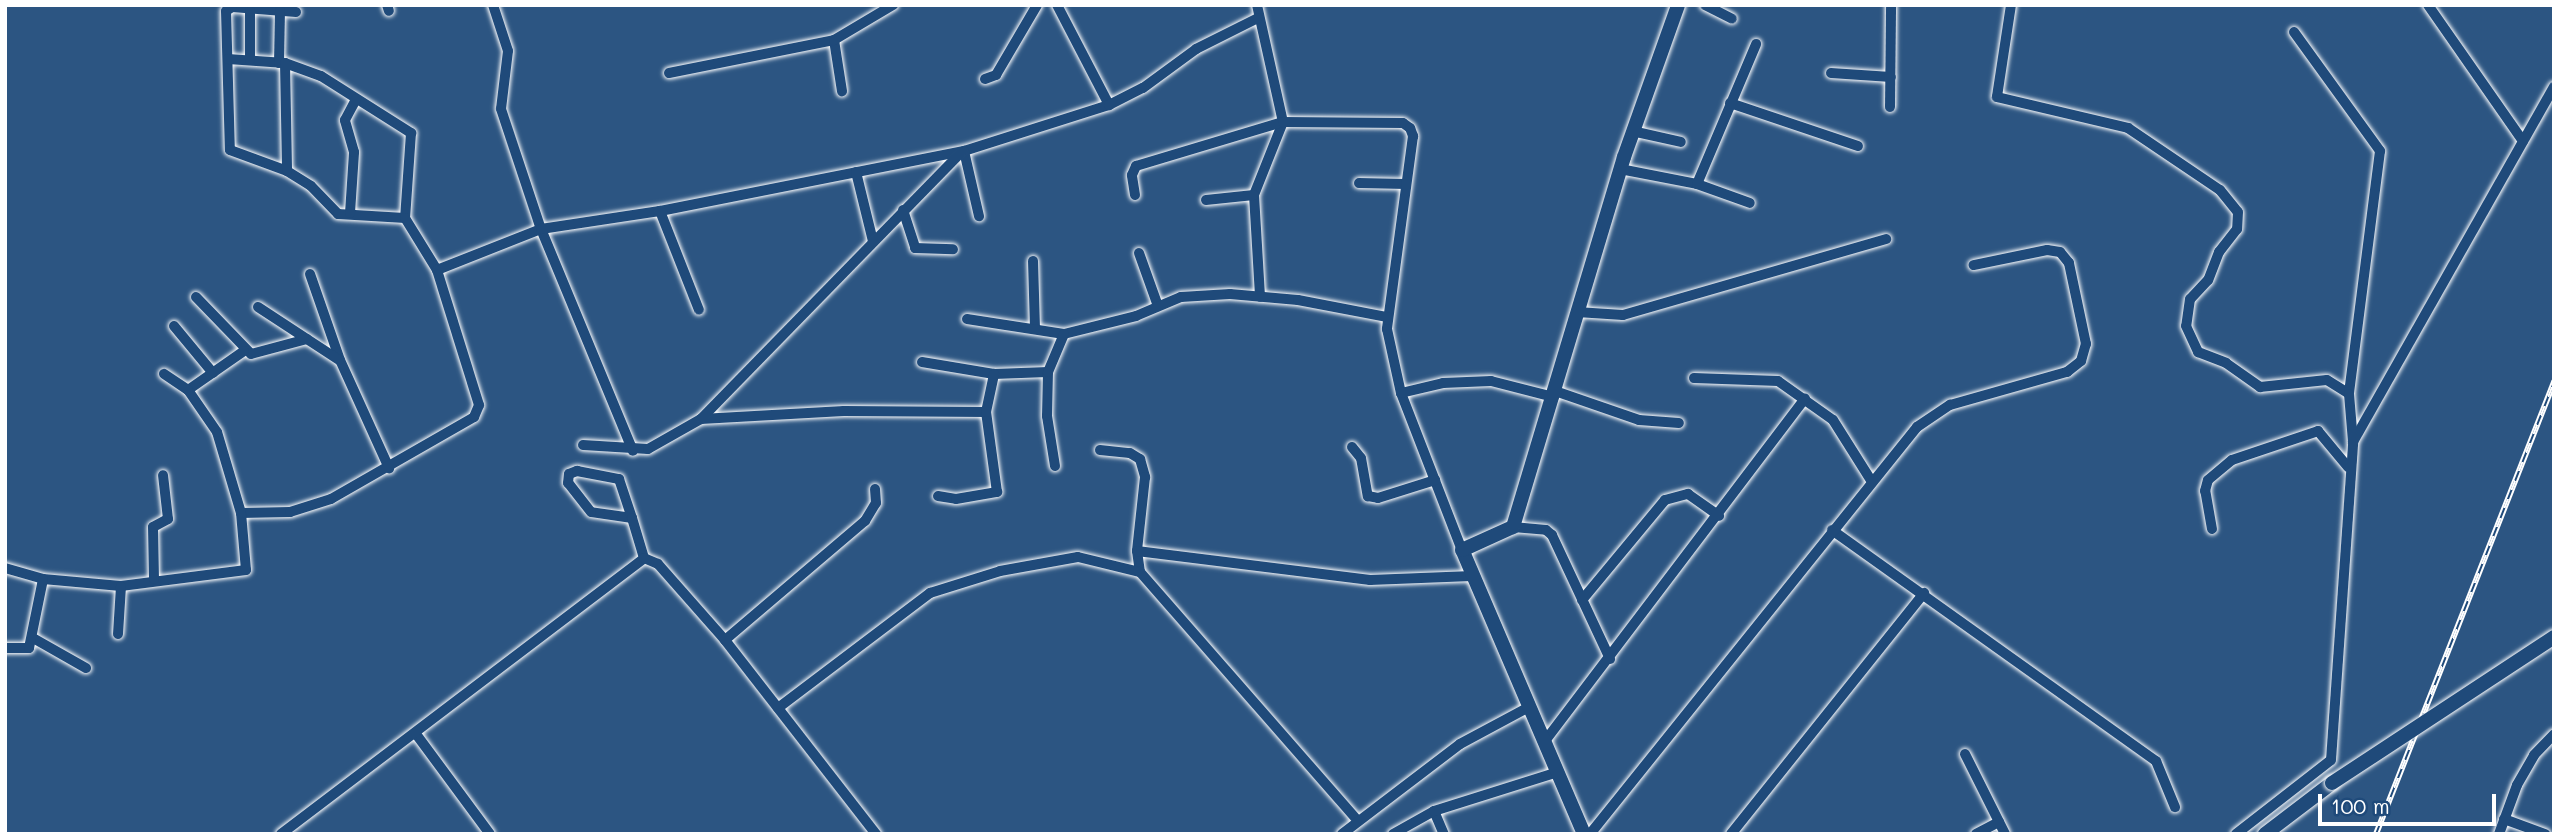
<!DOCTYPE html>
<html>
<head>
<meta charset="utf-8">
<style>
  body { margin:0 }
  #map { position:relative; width:2559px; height:839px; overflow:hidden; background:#2c5582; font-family:Mali,sans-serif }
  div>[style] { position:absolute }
  .roads { filter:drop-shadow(0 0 2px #fff) drop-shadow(0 0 2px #fff) }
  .minor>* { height:10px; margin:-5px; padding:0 5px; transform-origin:5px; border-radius:5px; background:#1f4a7a }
  .secondary>* { height:14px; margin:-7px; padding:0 7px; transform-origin:7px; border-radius:7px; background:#1f4a7a }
  .rail>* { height:6px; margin-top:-3px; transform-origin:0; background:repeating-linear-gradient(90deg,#1f4a7a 0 10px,#fff 0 20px); box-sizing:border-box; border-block:2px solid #fff }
  .bridges { filter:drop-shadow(0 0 2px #fff) drop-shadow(0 0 2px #fff) }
  .secondary-bridge>* { height:14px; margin:-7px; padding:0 7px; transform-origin:7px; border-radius:7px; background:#1f4a7a }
  span { translate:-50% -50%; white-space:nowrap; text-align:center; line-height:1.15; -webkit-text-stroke:5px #1f4a7a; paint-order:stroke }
  .frame { position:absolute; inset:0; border:7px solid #fff; pointer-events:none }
  .scale { position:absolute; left:2318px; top:794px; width:178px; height:32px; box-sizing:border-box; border:4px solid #fff; border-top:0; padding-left:9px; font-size:21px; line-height:24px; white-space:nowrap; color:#fff; -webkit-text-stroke:5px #1f4a7a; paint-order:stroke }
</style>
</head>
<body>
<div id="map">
  <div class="roads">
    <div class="minor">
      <div style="left:387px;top:5px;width:6px;rotate:72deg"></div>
      <div style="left:493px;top:5px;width:48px;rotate:71.9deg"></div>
      <div style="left:508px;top:51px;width:58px;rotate:96.9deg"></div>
      <div style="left:501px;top:109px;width:126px;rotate:71.6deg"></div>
      <div style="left:541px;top:229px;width:240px;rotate:67.5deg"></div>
      <div style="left:1057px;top:5px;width:113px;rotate:62.5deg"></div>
      <div style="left:1257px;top:5px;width:120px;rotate:77.5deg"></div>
      <div style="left:1283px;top:122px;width:79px;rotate:111.7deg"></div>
      <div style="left:1254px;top:195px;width:102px;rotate:86.6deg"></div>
      <div style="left:1705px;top:5px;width:30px;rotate:27deg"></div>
      <div style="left:2011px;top:5px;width:93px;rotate:98.7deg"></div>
      <div style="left:1997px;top:97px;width:135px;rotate:13.3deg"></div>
      <div style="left:2128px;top:128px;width:111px;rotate:34deg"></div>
      <div style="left:2220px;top:190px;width:28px;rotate:51deg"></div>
      <div style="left:2238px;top:212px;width:17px;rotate:93deg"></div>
      <div style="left:2237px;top:229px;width:29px;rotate:128deg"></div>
      <div style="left:2219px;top:252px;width:30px;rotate:111deg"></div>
      <div style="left:2208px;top:280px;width:26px;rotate:133deg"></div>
      <div style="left:2190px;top:299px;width:27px;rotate:98deg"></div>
      <div style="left:2186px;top:326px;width:29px;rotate:65deg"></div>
      <div style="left:2198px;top:352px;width:30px;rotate:21deg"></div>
      <div style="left:2226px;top:363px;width:42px;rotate:35.2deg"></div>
      <div style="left:2260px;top:387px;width:67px;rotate:-6deg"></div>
      <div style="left:2327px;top:380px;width:26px;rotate:32deg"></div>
      <div style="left:2428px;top:5px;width:166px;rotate:55.1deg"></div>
      <div style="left:296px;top:12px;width:64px;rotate:-175.5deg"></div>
      <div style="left:232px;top:7px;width:7px;rotate:146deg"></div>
      <div style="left:226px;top:11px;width:139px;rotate:88.4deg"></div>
      <div style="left:230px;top:150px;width:61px;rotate:20.2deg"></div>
      <div style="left:287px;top:171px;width:28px;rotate:32deg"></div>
      <div style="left:311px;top:186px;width:39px;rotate:46deg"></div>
      <div style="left:338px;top:214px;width:67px;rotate:3.4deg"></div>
      <div style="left:2294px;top:32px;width:147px;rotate:54.1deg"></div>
      <div style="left:2380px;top:151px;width:245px;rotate:97.3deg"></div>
      <div style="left:2349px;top:394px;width:48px;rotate:85.2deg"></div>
      <div style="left:834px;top:40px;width:52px;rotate:81.1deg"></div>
      <div style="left:228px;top:59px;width:57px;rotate:4deg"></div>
      <div style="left:285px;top:63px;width:38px;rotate:20deg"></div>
      <div style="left:321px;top:76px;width:107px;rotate:32.3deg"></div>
      <div style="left:411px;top:133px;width:85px;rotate:94deg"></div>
      <div style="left:405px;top:218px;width:61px;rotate:58.4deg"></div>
      <div style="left:437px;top:270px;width:112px;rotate:-21.5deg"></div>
      <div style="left:541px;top:229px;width:120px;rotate:-8.6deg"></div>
      <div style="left:660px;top:211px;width:310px;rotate:-11.2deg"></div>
      <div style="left:964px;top:151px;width:152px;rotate:-17.6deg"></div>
      <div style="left:1109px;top:105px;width:38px;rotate:-27deg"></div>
      <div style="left:1143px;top:88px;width:66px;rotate:-36.3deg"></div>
      <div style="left:1196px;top:49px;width:69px;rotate:-26.6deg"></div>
      <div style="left:250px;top:60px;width:49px;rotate:-90deg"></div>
      <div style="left:279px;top:63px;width:52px;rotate:-88.9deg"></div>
      <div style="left:285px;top:63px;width:108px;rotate:88.9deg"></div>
      <div style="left:669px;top:73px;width:168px;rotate:-11.3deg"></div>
      <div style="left:834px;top:40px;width:69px;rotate:-30.7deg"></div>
      <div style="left:1831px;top:73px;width:60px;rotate:3.8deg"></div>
      <div style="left:985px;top:79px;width:12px;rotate:-20deg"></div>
      <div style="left:996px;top:75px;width:81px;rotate:-59.6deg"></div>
      <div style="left:1730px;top:103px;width:135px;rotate:18.6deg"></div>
      <div style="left:1890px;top:107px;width:102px;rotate:-89.4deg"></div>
      <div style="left:1632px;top:131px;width:50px;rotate:12.7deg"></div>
      <div style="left:964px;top:151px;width:67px;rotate:77deg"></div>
      <div style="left:1620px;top:169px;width:78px;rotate:11deg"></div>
      <div style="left:1697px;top:184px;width:56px;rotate:19.7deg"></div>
      <div style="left:856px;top:172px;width:71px;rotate:76.2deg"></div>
      <div style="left:1359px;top:183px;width:47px;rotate:1.2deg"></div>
      <div style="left:1697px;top:184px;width:152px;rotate:-67.1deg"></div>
      <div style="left:1135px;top:195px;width:20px;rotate:-99deg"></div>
      <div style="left:1132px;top:175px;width:10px;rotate:-66deg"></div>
      <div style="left:1136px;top:166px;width:153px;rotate:-16.7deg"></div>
      <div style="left:1283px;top:122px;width:120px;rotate:0.5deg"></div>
      <div style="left:1403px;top:123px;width:9px;rotate:36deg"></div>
      <div style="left:1410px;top:128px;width:9px;rotate:69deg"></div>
      <div style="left:1413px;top:136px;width:195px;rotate:97.7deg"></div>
      <div style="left:1387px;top:329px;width:66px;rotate:77.7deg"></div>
      <div style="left:1401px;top:393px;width:168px;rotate:68.8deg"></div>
      <div style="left:1206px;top:200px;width:48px;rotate:-5.9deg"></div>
      <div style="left:903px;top:210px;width:40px;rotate:72deg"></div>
      <div style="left:915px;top:248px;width:38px;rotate:2deg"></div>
      <div style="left:660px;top:211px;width:106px;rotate:68.5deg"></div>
      <div style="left:350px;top:213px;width:61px;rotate:-86.2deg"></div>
      <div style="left:354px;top:152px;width:33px;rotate:-106deg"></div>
      <div style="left:345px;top:120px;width:24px;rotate:-62deg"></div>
      <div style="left:1139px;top:253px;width:56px;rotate:70.3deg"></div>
      <div style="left:1033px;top:261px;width:67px;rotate:88.3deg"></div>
      <div style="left:310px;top:274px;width:91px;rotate:70.8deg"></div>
      <div style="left:340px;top:360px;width:119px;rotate:65.6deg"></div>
      <div style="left:196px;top:297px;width:79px;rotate:46deg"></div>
      <div style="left:251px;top:354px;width:58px;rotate:-15deg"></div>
      <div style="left:258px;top:307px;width:97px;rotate:33.2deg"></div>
      <div style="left:1577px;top:312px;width:46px;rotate:3.7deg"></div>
      <div style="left:1623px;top:315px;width:274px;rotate:-16.1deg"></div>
      <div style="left:967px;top:319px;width:98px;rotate:8.8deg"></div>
      <div style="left:1064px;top:334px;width:74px;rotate:-14deg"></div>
      <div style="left:1136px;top:316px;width:49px;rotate:-22.9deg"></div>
      <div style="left:1181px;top:297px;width:49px;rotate:-3.5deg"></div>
      <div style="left:1230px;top:294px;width:68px;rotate:5deg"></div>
      <div style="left:1298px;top:300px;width:91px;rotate:10.8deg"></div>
      <div style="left:174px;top:326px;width:61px;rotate:50.3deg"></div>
      <div style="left:922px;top:362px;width:73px;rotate:9.5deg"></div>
      <div style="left:994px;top:374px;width:54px;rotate:-2.1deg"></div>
      <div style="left:1694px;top:378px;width:84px;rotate:2deg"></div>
      <div style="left:1778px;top:381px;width:67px;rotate:35.3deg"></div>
      <div style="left:1833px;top:420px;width:73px;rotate:57.8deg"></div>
      <div style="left:188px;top:390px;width:68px;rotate:-34.9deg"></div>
      <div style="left:1555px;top:391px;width:89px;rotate:19deg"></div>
      <div style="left:1639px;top:420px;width:40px;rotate:4.3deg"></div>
      <div style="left:1401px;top:393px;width:43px;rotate:-13.4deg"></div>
      <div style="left:1443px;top:383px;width:48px;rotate:-2.4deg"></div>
      <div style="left:1491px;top:381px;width:65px;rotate:14.3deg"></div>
      <div style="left:701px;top:419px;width:143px;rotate:-3.2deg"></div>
      <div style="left:844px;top:411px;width:142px;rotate:0.4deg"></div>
      <div style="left:583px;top:445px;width:65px;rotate:3.5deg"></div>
      <div style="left:648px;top:449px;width:61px;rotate:-29.5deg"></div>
      <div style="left:701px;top:419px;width:373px;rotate:-45.7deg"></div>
      <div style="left:1352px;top:447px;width:14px;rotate:51deg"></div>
      <div style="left:1361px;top:458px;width:39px;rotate:80deg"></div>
      <div style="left:1368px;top:496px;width:10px;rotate:11deg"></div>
      <div style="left:1378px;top:498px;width:60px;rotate:-17.5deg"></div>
      <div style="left:1100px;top:450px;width:30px;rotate:6deg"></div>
      <div style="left:1130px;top:453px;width:12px;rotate:31deg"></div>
      <div style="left:1140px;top:459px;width:19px;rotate:74deg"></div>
      <div style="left:1145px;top:477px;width:74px;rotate:96.2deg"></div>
      <div style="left:1137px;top:551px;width:21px;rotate:82deg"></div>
      <div style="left:1055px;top:466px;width:51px;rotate:-99.1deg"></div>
      <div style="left:1047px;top:416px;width:44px;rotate:-88.7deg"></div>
      <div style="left:1048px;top:372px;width:41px;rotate:-67.2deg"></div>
      <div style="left:938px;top:496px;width:18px;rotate:9deg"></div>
      <div style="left:956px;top:499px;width:42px;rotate:-9.7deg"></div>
      <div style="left:997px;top:492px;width:81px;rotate:-97.8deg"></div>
      <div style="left:986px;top:412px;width:39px;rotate:-78deg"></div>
      <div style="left:241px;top:513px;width:49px;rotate:-1.2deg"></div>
      <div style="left:290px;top:512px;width:43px;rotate:-17.6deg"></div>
      <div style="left:331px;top:499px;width:165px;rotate:-29.8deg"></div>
      <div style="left:474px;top:417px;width:13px;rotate:-67deg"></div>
      <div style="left:479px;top:405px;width:141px;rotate:-107.3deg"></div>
      <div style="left:632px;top:518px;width:41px;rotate:-171.7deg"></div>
      <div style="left:591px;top:512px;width:37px;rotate:-128deg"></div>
      <div style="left:568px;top:483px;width:9px;rotate:-84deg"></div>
      <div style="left:569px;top:474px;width:9px;rotate:-21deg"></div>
      <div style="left:577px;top:471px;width:43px;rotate:10.8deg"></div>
      <div style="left:619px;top:479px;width:41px;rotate:71.6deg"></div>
      <div style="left:632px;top:518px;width:42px;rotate:73.3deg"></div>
      <div style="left:1513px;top:527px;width:33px;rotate:5deg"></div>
      <div style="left:1546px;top:530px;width:8px;rotate:40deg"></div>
      <div style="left:1552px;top:535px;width:137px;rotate:64.9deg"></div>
      <div style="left:2212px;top:529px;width:39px;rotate:-100deg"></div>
      <div style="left:2205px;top:491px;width:11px;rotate:-75deg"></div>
      <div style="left:2208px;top:480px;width:31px;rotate:-40deg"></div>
      <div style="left:2232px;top:460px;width:91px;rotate:-18.6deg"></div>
      <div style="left:2318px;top:431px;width:47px;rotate:50.2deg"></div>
      <div style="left:1832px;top:530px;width:398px;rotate:35.5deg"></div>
      <div style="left:2156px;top:761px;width:50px;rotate:67.6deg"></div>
      <div style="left:1137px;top:551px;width:235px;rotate:7.1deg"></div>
      <div style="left:1370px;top:580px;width:102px;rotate:-2.2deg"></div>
      <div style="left:5px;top:568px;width:40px;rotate:16deg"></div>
      <div style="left:43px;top:579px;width:78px;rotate:5.1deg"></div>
      <div style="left:121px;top:586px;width:126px;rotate:-7.3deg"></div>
      <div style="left:246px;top:570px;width:57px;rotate:-95deg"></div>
      <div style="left:241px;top:513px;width:84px;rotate:-106.5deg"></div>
      <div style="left:217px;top:432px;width:51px;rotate:-124.6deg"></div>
      <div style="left:188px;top:390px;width:29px;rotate:-146deg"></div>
      <div style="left:154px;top:579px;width:52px;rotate:-91.1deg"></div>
      <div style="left:153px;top:527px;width:17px;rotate:-28deg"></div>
      <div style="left:168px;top:519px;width:44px;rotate:-96.5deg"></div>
      <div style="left:1582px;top:600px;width:130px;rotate:-50.3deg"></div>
      <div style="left:1665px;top:500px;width:24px;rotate:-15deg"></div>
      <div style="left:1688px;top:494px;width:38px;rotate:35deg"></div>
      <div style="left:118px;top:634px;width:48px;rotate:-86.4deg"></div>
      <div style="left:33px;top:638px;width:61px;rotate:29.5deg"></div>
      <div style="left:725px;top:640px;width:184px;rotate:-40.4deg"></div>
      <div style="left:865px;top:521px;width:21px;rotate:-59deg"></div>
      <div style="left:876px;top:503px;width:14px;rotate:-94deg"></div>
      <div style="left:5px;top:648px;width:24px"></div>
      <div style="left:29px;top:648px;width:70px;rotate:-78.5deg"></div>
      <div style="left:778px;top:708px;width:191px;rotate:-37.1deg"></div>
      <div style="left:930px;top:593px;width:73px;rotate:-17.4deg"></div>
      <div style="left:1000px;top:571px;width:79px;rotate:-10.2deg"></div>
      <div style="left:1078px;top:557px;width:64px;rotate:13.6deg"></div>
      <div style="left:1140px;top:572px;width:331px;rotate:48.8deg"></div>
      <div style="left:416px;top:734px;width:124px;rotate:53.5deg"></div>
      <div style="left:1545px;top:741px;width:430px;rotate:-52.8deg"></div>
      <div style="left:1965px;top:754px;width:89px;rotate:63.4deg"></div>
      <div style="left:1434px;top:811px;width:25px;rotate:67deg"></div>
      <div style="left:2504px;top:819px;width:44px;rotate:20.1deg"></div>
      <div style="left:281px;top:834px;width:456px;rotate:-37.2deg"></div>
      <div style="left:644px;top:558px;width:15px;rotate:23deg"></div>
      <div style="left:658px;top:564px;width:101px;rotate:48.6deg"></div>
      <div style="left:725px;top:640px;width:246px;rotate:52.1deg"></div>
      <div style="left:1342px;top:834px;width:148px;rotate:-37.3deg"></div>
      <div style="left:1460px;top:744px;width:78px;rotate:-28.2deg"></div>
      <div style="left:1393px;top:834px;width:47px;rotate:-29.3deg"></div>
      <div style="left:1434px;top:811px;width:130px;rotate:-17.5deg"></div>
      <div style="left:1590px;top:834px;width:522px;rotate:-51.22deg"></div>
      <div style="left:1917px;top:427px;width:40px;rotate:-34deg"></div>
      <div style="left:1950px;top:405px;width:122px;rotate:-15.8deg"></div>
      <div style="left:2067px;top:372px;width:18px;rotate:-38deg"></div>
      <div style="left:2081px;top:361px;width:18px;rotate:-74deg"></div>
      <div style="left:2086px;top:344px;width:83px;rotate:-101.9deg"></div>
      <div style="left:2069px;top:263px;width:14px;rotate:-129deg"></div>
      <div style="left:2060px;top:252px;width:13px;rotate:-171deg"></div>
      <div style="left:2047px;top:250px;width:75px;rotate:168.4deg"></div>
      <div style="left:1731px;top:834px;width:309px;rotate:-51.3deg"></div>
      <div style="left:1976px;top:834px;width:26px;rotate:-28deg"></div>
      <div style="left:2236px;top:834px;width:120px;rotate:-37.9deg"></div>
      <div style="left:2331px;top:760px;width:319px;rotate:-86deg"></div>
      <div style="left:2353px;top:442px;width:408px;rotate:-60.5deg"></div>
      <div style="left:2499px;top:834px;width:52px;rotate:-69.8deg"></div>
      <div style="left:2517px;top:785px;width:34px;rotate:-60deg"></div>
      <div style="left:2534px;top:755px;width:29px;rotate:-46deg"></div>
    </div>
    <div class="secondary">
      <div style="left:1584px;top:834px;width:309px;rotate:-113.2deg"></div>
      <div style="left:1462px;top:550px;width:56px;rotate:-24.3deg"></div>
      <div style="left:1513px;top:527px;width:386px;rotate:-73.3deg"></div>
      <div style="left:1624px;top:157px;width:161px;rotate:-70.4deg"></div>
      <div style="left:2265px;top:834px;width:84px;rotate:-37.3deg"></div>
    </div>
  </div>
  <div class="rail">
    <div style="left:2376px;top:834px;width:487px;rotate:-68.5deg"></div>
  </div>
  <div class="bridges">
    <div class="secondary-bridge">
      <div style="left:2332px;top:783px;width:266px;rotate:-33.3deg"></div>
    </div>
  </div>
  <div class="frame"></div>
  <div class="scale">100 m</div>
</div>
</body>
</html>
